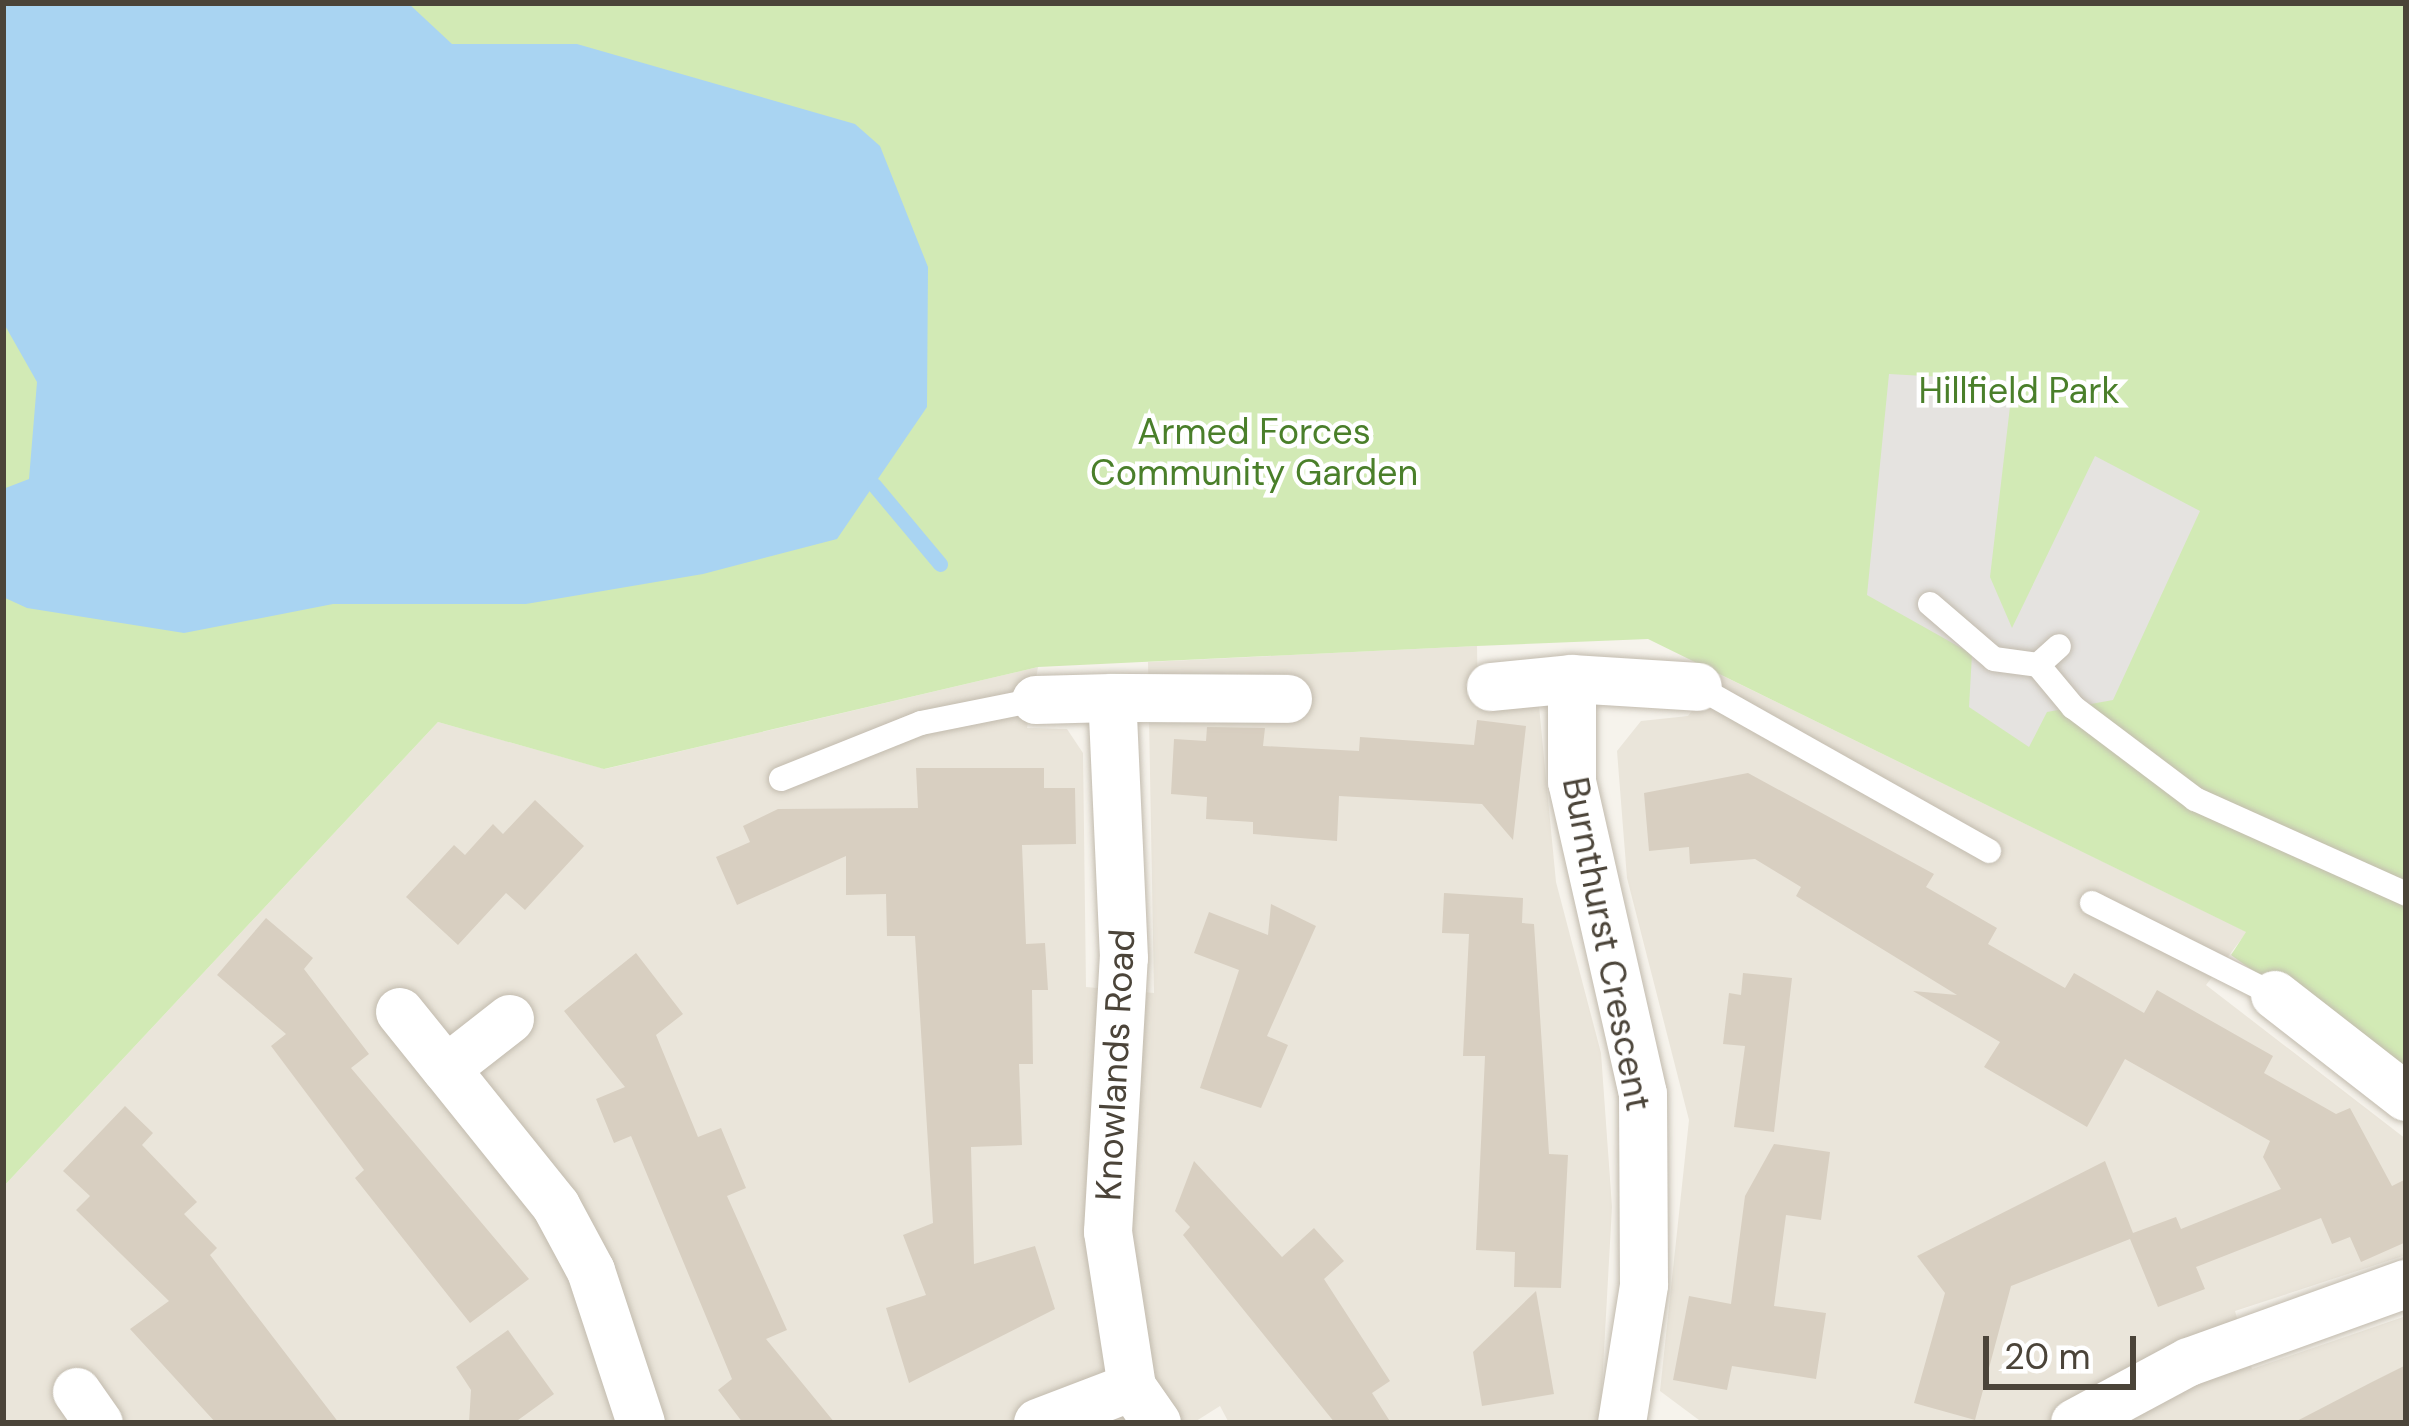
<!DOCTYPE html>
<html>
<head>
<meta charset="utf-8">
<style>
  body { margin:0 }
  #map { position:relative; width:2409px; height:1426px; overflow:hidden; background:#f6f3ec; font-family:"DM Sans",sans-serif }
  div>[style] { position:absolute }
  .residential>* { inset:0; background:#eae5da }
  .green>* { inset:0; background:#d2eab5 }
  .parking>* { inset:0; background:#e5e3e0 }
  .water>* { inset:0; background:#a9d4f2 }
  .stream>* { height:15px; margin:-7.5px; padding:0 7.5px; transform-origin:7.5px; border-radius:7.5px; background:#a9d4f2 }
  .building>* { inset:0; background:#d8cfc1 }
  .roads { filter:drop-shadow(0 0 3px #c2bbae) drop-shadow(0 0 3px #c2bbae) }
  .lane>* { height:24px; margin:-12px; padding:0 12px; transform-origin:12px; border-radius:12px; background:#fff }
  .street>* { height:48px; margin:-24px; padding:0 24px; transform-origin:24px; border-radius:24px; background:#fff }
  span { translate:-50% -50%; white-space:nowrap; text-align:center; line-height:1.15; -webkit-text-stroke:9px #fff; paint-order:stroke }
  .park-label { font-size:36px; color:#4a7f2a }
  .street-label { font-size:36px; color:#4b4439 }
  .frame { position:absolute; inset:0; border:6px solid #4b4439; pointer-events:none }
  .scale { position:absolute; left:1983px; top:1336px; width:153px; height:54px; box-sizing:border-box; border:6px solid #4b4439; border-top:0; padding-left:15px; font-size:36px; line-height:42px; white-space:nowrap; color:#4b4439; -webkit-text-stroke:9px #fff; paint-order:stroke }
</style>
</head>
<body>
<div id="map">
  <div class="residential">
    <div style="clip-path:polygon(1477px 646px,1478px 704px,1539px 706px,1556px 882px,1601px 1053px,1612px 1207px,1600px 1423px,1229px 1423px,1220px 1406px,1193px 1423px,3px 1423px,3px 1187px,438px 722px,605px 769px,1038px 667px,1027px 728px,1067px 729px,1083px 753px,1086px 987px,1154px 993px,1148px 662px)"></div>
    <div style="clip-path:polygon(1719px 674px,2247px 932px,2206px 985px,2406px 1139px,2406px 1255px,2235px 1311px,2252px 1369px,2406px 1316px,2406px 1423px,1703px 1423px,1660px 1391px,1689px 1120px,1627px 878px,1617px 751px,1641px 721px,1688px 716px)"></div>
  </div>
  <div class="green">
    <div style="clip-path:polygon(3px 3px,2406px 3px,2406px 1079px,2231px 955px,2246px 932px,1648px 639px,1477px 646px,1038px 667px,604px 769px,438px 722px,3px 1187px)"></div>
  </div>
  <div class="parking">
    <div style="clip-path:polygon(1889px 374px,2013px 381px,1990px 577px,2012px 628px,2095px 456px,2200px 511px,2113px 700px,2047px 712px,2029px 747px,1969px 707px,1972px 654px,1867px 595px)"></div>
  </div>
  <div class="water">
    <div style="clip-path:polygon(3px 3px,408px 3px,452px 44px,577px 44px,855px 124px,880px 146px,928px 267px,927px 407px,837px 539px,703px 574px,526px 604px,333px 604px,184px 633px,27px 608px,3px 597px,3px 489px,29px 479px,37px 382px,3px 322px)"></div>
  </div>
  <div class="stream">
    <div style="left:874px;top:485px;width:103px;rotate:50.1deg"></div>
  </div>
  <div class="building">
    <div style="clip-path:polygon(1477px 720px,1526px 726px,1513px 840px,1482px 804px,1339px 796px,1337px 841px,1253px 834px,1253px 822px,1206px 819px,1207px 797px,1171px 794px,1174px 739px,1206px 741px,1207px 727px,1265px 728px,1263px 746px,1359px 751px,1360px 737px,1474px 745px)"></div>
    <div style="clip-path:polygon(916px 768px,1044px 768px,1044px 788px,1075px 788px,1076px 844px,1022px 845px,1026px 944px,1045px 943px,1048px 990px,1032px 990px,1033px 1064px,1019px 1064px,1022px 1145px,971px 1147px,974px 1264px,1035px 1246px,1055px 1309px,909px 1383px,886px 1308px,926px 1295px,903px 1235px,933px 1223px,915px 936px,887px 936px,886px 894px,846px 895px,846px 856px,737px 905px,716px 857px,750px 842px,743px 826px,778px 809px,918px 808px)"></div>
    <div style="clip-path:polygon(1748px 773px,1934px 874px,1926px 887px,1997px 928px,1988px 944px,2065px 988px,2074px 973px,2144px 1013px,2157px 990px,2273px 1056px,2264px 1073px,2336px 1114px,2350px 1108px,2392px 1186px,2406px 1179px,2406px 1242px,2361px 1262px,2350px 1237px,2332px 1244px,2321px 1218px,2196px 1267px,2205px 1289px,2158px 1307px,2130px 1239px,2011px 1286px,1975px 1420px,1914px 1403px,1945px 1293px,1917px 1256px,2105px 1161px,2133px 1233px,2176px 1217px,2181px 1229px,2281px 1189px,2263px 1157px,2270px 1141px,2125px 1059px,2087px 1127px,1984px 1067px,2000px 1042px,1913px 991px,1957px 995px,1796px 896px,1801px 887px,1755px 859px,1690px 864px,1689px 847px,1649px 851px,1644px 793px)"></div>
    <div style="clip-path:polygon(535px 800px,584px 846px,525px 910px,506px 893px,458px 945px,406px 897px,454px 845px,465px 855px,493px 824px,503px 834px)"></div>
    <div style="clip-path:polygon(1444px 893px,1523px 898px,1522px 923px,1534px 924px,1549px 1154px,1568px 1155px,1561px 1288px,1514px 1287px,1515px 1252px,1476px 1250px,1485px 1056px,1463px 1056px,1469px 934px,1442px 933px)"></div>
    <div style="clip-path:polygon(1271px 904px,1316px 926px,1267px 1036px,1288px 1045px,1261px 1108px,1200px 1088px,1239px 970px,1194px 953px,1209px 912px,1268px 935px)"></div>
    <div style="clip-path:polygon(266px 918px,313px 958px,304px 969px,369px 1054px,351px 1068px,529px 1279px,470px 1323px,355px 1178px,364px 1170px,271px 1046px,286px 1034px,217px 975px)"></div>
    <div style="clip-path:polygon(636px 953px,683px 1014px,656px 1035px,698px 1137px,721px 1128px,746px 1188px,727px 1196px,787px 1330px,766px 1339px,835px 1423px,743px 1423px,718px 1390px,732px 1379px,631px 1136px,614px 1143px,596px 1099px,625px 1087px,564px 1011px)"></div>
    <div style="clip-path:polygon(1743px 973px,1792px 978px,1774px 1132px,1734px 1127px,1745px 1046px,1723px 1044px,1729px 993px,1741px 995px)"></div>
    <div style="clip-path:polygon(125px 1106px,153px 1133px,142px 1145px,197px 1202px,184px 1214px,217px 1248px,210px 1255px,339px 1423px,216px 1423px,130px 1329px,169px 1301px,76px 1210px,90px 1196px,63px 1171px)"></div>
    <div style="clip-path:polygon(1774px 1144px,1830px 1152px,1821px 1220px,1786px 1215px,1774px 1306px,1826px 1313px,1816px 1379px,1732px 1366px,1727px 1390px,1673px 1380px,1689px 1296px,1731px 1304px,1745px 1196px)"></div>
    <div style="clip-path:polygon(1194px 1161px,1282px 1257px,1314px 1228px,1344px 1261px,1324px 1279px,1390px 1381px,1372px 1393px,1391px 1423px,1335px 1423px,1183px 1235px,1190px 1227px,1175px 1211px)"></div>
    <div style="clip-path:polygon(1536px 1291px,1554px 1394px,1482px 1406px,1473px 1352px)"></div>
    <div style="clip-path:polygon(508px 1330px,554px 1394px,514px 1423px,469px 1423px,471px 1390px,456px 1367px)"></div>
    <div style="clip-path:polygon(2406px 1365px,2406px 1423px,2293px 1423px,2372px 1382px)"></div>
  </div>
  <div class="roads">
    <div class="lane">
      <div style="left:1930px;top:604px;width:84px;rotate:40.7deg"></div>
      <div style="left:1994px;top:659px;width:44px;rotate:7.8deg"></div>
      <div style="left:2038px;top:665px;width:55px;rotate:50.2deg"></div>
      <div style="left:2073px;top:707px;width:153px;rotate:37deg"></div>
      <div style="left:2195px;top:799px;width:231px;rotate:24.2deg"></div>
      <div style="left:2038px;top:665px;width:28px;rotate:-42deg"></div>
      <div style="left:1698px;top:687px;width:334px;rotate:29.4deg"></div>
      <div style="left:781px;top:779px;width:151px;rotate:-21.8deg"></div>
      <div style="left:921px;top:723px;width:117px;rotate:-11.3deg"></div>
      <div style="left:2092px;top:903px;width:205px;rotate:26.7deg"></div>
    </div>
    <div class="street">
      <div style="left:1491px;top:687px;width:81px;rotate:-5.6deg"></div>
      <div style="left:1036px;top:700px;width:76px;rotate:-1.5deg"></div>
      <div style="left:2275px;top:995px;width:166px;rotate:37.9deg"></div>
      <div style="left:400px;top:1012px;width:73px;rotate:51.1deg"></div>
      <div style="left:510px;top:1019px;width:81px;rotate:142deg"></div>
      <div style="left:446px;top:1069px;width:176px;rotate:51.2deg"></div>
      <div style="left:556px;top:1206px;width:74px;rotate:61.7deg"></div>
      <div style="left:591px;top:1271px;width:160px;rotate:71.8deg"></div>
      <div style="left:77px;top:1392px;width:38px;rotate:55deg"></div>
      <div style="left:1038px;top:1423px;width:101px;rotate:-21deg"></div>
      <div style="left:1157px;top:1423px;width:44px;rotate:-124.8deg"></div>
      <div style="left:1132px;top:1387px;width:157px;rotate:-98.8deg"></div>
      <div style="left:1108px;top:1232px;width:274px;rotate:-86.7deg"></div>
      <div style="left:1124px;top:958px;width:260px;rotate:-92.6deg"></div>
      <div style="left:1112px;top:698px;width:176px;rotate:0.3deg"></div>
      <div style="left:1622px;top:1423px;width:140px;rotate:-80.9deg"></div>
      <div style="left:1644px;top:1285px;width:191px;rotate:-90.3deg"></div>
      <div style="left:1643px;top:1094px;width:320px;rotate:-102.8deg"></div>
      <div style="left:1572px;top:782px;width:103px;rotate:-90deg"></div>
      <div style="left:1572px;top:679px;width:126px;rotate:3.6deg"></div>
      <div style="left:2075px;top:1423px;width:129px;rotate:-28.2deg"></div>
      <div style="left:2189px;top:1362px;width:231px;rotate:-19.8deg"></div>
    </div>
  </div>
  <div class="park-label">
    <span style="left:2019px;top:391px">Hillfield Park</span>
    <span style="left:1254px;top:452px">Armed Forces<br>Community Garden</span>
  </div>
  <div class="street-label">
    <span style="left:1607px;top:944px;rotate:79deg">Burnthurst Crescent</span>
    <span style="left:1115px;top:1065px;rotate:-87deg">Knowlands Road</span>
  </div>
  <div class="frame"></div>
  <div class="scale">20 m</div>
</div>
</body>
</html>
